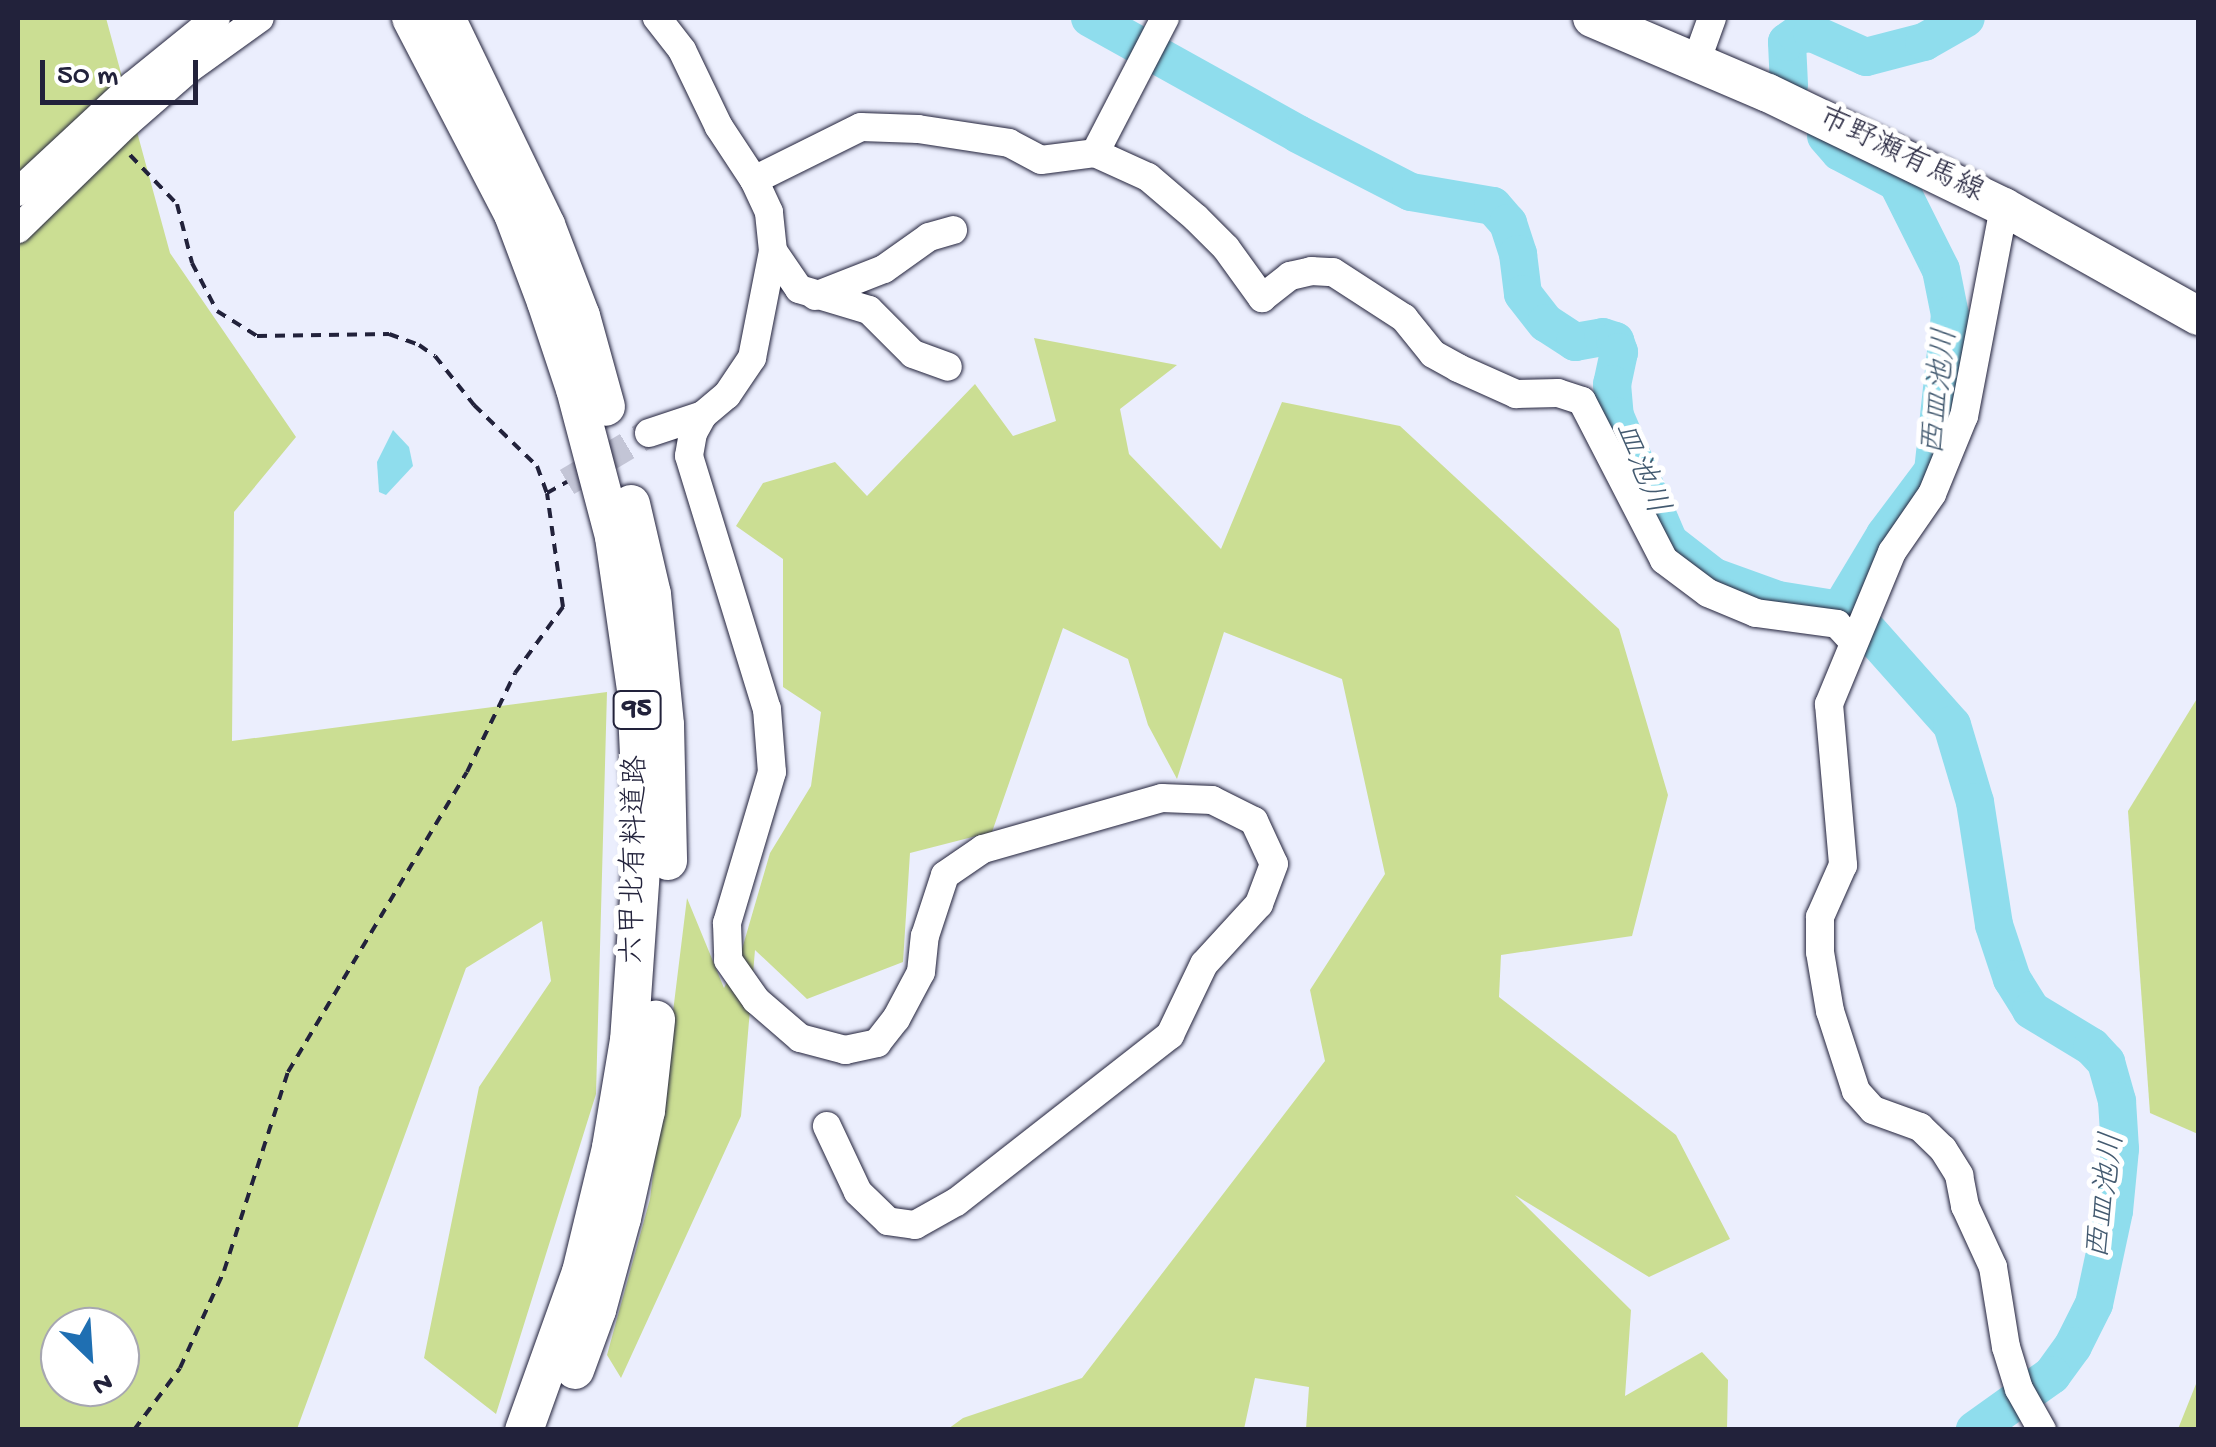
<!DOCTYPE html>
<html>
<head>
<meta charset="utf-8">
<style>
  body { margin:0 }
  #map { position:relative; width:2216px; height:1447px; overflow:hidden; background:#ebeefd; font-family:"Gochi Hand","Klee One",sans-serif }
  div>[style] { position:absolute }
  .green>* { inset:0; background:#cbde93 }
  .water>* { inset:0; background:#8fdded }
  .river>* { height:38px; margin:-19px; padding:0 19px; transform-origin:19px; border-radius:19px; background:#8fdded }
  .minor-tunnel>* { height:28px; margin-top:-14px; transform-origin:0; background:repeating-linear-gradient(90deg,#c3c5d6 0 28px,transparent 0 42px) }
  .path>* { height:4px; margin-top:-2px; transform-origin:0; background:repeating-linear-gradient(90deg,#22223b 0 10px,transparent 0 18px) }
  .roads { filter:drop-shadow(0 0 2px #22223b) drop-shadow(0 0 2px #22223b) }
  .minor>* { height:28px; margin:-14px; padding:0 14px; transform-origin:14px; border-radius:14px; background:#fff }
  .major>* { height:38px; margin:-19px; padding:0 19px; transform-origin:19px; border-radius:19px; background:#fff }
  span { translate:-50% -50%; white-space:nowrap; text-align:center; line-height:1.15; -webkit-text-stroke:10px #fff; paint-order:stroke }
  .shield-label span { padding:2px 8px; background:#fff; border:2px solid; border-radius:8px; -webkit-text-stroke-width:0 }
  .shield-label { font-size:28px; color:#22223b; font-weight:700 }
  .street-label { font-size:30px; color:#22223b }
  .water-label { font-size:32px; color:#435a70; font-style:italic }
  .frame { position:absolute; inset:0; border:20px solid #22223b; pointer-events:none }
  .north { position:absolute; left:40px; top:1307px; width:100px; height:100px; box-sizing:border-box; background:#fff; border:2px solid #a7a7b1; border-radius:50%; rotate:155deg; font-size:28px; font-weight:700; line-height:40px; text-align:center; color:#22223b }
  .north::after { content:''; display:block; margin:auto; width:35px; height:45px; background:#1f6fb2; clip-path:polygon(50% 0,100% 100%,50% 72%,0 100%) }
  .scale { position:absolute; left:40px; top:60px; width:158px; height:45px; box-sizing:border-box; border:5px solid #22223b; border-top:0; padding-left:12px; font-size:30px; line-height:35px; white-space:nowrap; color:#22223b; -webkit-text-stroke:8px #fff; paint-order:stroke }
</style>
</head>
<body>
<div id="map">
  <div class="green">
    <div style="clip-path:polygon(evenodd,18px 18px,106px 18px,170px 253px,296px 437px,234px 512px,232px 741px,607px 692px,596px 1094px,496px 1414px,424px 1358px,479px 1087px,551px 981px,542px 921px,466px 968px,297px 1429px,18px 1429px,18px 18px,60px 1327px,120px 1327px,120px 1387px,60px 1387px,60px 1327px)"></div>
    <div style="clip-path:polygon(1034px 338px,1177px 365px,1120px 409px,1129px 454px,1221px 549px,1282px 402px,1400px 426px,1619px 629px,1668px 795px,1632px 936px,1501px 955px,1499px 997px,1676px 1135px,1730px 1239px,1649px 1277px,1515px 1195px,1631px 1310px,1625px 1396px,1702px 1352px,1728px 1380px,1727px 1429px,1306px 1429px,1309px 1387px,1255px 1378px,1244px 1429px,948px 1429px,963px 1418px,1082px 1378px,1325px 1061px,1310px 990px,1385px 874px,1342px 679px,1224px 632px,1177px 779px,1148px 725px,1128px 659px,1063px 628px,992px 832px,910px 853px,903px 962px,807px 999px,755px 950px,741px 1116px,621px 1378px,607px 1355px,650px 1199px,687px 898px,724px 988px,740px 956px,770px 853px,811px 786px,821px 712px,783px 687px,783px 559px,736px 526px,763px 483px,835px 462px,867px 496px,975px 384px,1013px 436px,1056px 421px)"></div>
    <div style="clip-path:polygon(2198px 697px,2198px 1134px,2150px 1113px,2128px 811px)"></div>
    <div style="clip-path:polygon(2198px 1379px,2198px 1429px,2178px 1429px)"></div>
  </div>
  <div class="water">
    <div style="clip-path:polygon(393px 430px,409px 447px,413px 466px,386px 495px,379px 492px,377px 462px)"></div>
  </div>
  <div class="river">
    <div style="left:1090px;top:18px;width:238px;rotate:29.1deg"></div>
    <div style="left:1298px;top:134px;width:127px;rotate:27.2deg"></div>
    <div style="left:1411px;top:192px;width:83px;rotate:9.7deg"></div>
    <div style="left:1493px;top:206px;width:23px;rotate:49deg"></div>
    <div style="left:1508px;top:223px;width:33px;rotate:72deg"></div>
    <div style="left:1518px;top:254px;width:40px;rotate:82.9deg"></div>
    <div style="left:1523px;top:294px;width:37px;rotate:52deg"></div>
    <div style="left:1546px;top:323px;width:35px;rotate:33deg"></div>
    <div style="left:1575px;top:342px;width:28px;rotate:-10deg"></div>
    <div style="left:1603px;top:337px;width:13px;rotate:18deg"></div>
    <div style="left:1615px;top:341px;width:12px;rotate:70deg"></div>
    <div style="left:1619px;top:352px;width:33px;rotate:102deg"></div>
    <div style="left:1612px;top:384px;width:32px;rotate:85deg"></div>
    <div style="left:1615px;top:416px;width:137px;rotate:66.8deg"></div>
    <div style="left:1669px;top:542px;width:57px;rotate:37.9deg"></div>
    <div style="left:1714px;top:577px;width:68px;rotate:19.8deg"></div>
    <div style="left:1778px;top:600px;width:63px;rotate:9.2deg"></div>
    <div style="left:1840px;top:610px;width:26px;rotate:32deg"></div>
    <div style="left:1862px;top:624px;width:135px;rotate:48.3deg"></div>
    <div style="left:1952px;top:725px;width:80px;rotate:73.4deg"></div>
    <div style="left:1975px;top:802px;width:124px;rotate:81.2deg"></div>
    <div style="left:1994px;top:925px;width:57px;rotate:71.6deg"></div>
    <div style="left:2012px;top:979px;width:36px;rotate:58deg"></div>
    <div style="left:2031px;top:1010px;width:71px;rotate:31.2deg"></div>
    <div style="left:2092px;top:1047px;width:21px;rotate:47deg"></div>
    <div style="left:2106px;top:1062px;width:41px;rotate:74.2deg"></div>
    <div style="left:2117px;top:1101px;width:48px;rotate:86.4deg"></div>
    <div style="left:2120px;top:1149px;width:62px;rotate:95.5deg"></div>
    <div style="left:2114px;top:1211px;width:95px;rotate:102.1deg"></div>
    <div style="left:2094px;top:1304px;width:47px;rotate:116.6deg"></div>
    <div style="left:2073px;top:1346px;width:36px;rotate:126deg"></div>
    <div style="left:2052px;top:1375px;width:95px;rotate:144.5deg"></div>
    <div style="left:1789px;top:85px;width:43px;rotate:-92.7deg"></div>
    <div style="left:1787px;top:42px;width:12px;rotate:-35deg"></div>
    <div style="left:1797px;top:35px;width:15px;rotate:-8deg"></div>
    <div style="left:1812px;top:33px;width:59px;rotate:24deg"></div>
    <div style="left:1866px;top:57px;width:60px;rotate:-14.5deg"></div>
    <div style="left:1924px;top:42px;width:48px;rotate:-29.7deg"></div>
    <div style="left:1826px;top:136px;width:21px;rotate:49deg"></div>
    <div style="left:1840px;top:152px;width:64px;rotate:27.8deg"></div>
    <div style="left:1897px;top:182px;width:98px;rotate:63.4deg"></div>
    <div style="left:1941px;top:270px;width:46px;rotate:78.7deg"></div>
    <div style="left:1950px;top:315px;width:157px;rotate:96.2deg"></div>
    <div style="left:1933px;top:471px;width:80px;rotate:126.9deg"></div>
    <div style="left:1885px;top:535px;width:87px;rotate:121deg"></div>
  </div>
  <div class="minor-tunnel">
    <div style="left:567px;top:482px;width:96px;rotate:-30.9deg"></div>
  </div>
  <div class="path">
    <div style="left:130px;top:155px;width:68px;rotate:46.2deg"></div>
    <div style="left:177px;top:204px;width:61px;rotate:75.7deg"></div>
    <div style="left:192px;top:263px;width:54px;rotate:62.5deg"></div>
    <div style="left:217px;top:311px;width:47px;rotate:32deg"></div>
    <div style="left:257px;top:336px;width:132px;rotate:-0.9deg"></div>
    <div style="left:389px;top:334px;width:32px;rotate:20deg"></div>
    <div style="left:419px;top:345px;width:19px;rotate:35deg"></div>
    <div style="left:435px;top:356px;width:63px;rotate:51.5deg"></div>
    <div style="left:474px;top:405px;width:88px;rotate:44.1deg"></div>
    <div style="left:537px;top:466px;width:29px;rotate:70deg"></div>
    <div style="left:134px;top:1430px;width:77px;rotate:-53.4deg"></div>
    <div style="left:180px;top:1368px;width:107px;rotate:-65.6deg"></div>
    <div style="left:224px;top:1271px;width:209px;rotate:-72.2deg"></div>
    <div style="left:288px;top:1072px;width:349px;rotate:-59.2deg"></div>
    <div style="left:467px;top:772px;width:110px;rotate:-64.1deg"></div>
    <div style="left:515px;top:673px;width:82px;rotate:-54deg"></div>
    <div style="left:563px;top:607px;width:115px;rotate:-98deg"></div>
    <div style="left:547px;top:493px;width:23px;rotate:-29deg"></div>
  </div>
  <div class="roads">
    <div class="minor">
      <div style="left:1695px;top:65px;width:50px;rotate:-70.1deg"></div>
      <div style="left:1095px;top:153px;width:152px;rotate:-62.6deg"></div>
      <div style="left:754px;top:180px;width:119px;rotate:-26.4deg"></div>
      <div style="left:861px;top:127px;width:57px;rotate:2deg"></div>
      <div style="left:918px;top:129px;width:92px;rotate:8.7deg"></div>
      <div style="left:1009px;top:143px;width:36px;rotate:28deg"></div>
      <div style="left:1041px;top:160px;width:54px;rotate:-7.4deg"></div>
      <div style="left:1095px;top:153px;width:58px;rotate:24.4deg"></div>
      <div style="left:1148px;top:177px;width:63px;rotate:40.5deg"></div>
      <div style="left:1196px;top:218px;width:42px;rotate:45deg"></div>
      <div style="left:1226px;top:248px;width:62px;rotate:54.2deg"></div>
      <div style="left:1262px;top:298px;width:36px;rotate:-38deg"></div>
      <div style="left:1290px;top:276px;width:22px;rotate:-13deg"></div>
      <div style="left:1311px;top:271px;width:22px;rotate:3deg"></div>
      <div style="left:1333px;top:272px;width:85px;rotate:32.9deg"></div>
      <div style="left:1404px;top:318px;width:46px;rotate:51.1deg"></div>
      <div style="left:1433px;top:354px;width:29px;rotate:29deg"></div>
      <div style="left:1458px;top:368px;width:64px;rotate:24.1deg"></div>
      <div style="left:1516px;top:394px;width:42px;rotate:-1.4deg"></div>
      <div style="left:1558px;top:393px;width:25px;rotate:18deg"></div>
      <div style="left:1582px;top:401px;width:179px;rotate:62.7deg"></div>
      <div style="left:1664px;top:560px;width:55px;rotate:36.9deg"></div>
      <div style="left:1708px;top:593px;width:52px;rotate:22.6deg"></div>
      <div style="left:1756px;top:613px;width:82px;rotate:7.7deg"></div>
      <div style="left:1837px;top:624px;width:22px;rotate:47deg"></div>
      <div style="left:18px;top:192px;width:156px;rotate:-42.9deg"></div>
      <div style="left:132px;top:86px;width:108px;rotate:-39deg"></div>
      <div style="left:2004px;top:207px;width:213px;rotate:100.8deg"></div>
      <div style="left:1964px;top:416px;width:84px;rotate:112.3deg"></div>
      <div style="left:1932px;top:494px;width:70px;rotate:124.6deg"></div>
      <div style="left:1892px;top:552px;width:165px;rotate:112.5deg"></div>
      <div style="left:1829px;top:704px;width:162px;rotate:85deg"></div>
      <div style="left:1843px;top:865px;width:57px;rotate:113.9deg"></div>
      <div style="left:1820px;top:917px;width:35px;rotate:90deg"></div>
      <div style="left:1820px;top:952px;width:60px;rotate:80.4deg"></div>
      <div style="left:1830px;top:1011px;width:84px;rotate:72deg"></div>
      <div style="left:1856px;top:1091px;width:25px;rotate:48deg"></div>
      <div style="left:1873px;top:1110px;width:50px;rotate:19.9deg"></div>
      <div style="left:1920px;top:1127px;width:32px;rotate:44deg"></div>
      <div style="left:1943px;top:1149px;width:31px;rotate:58deg"></div>
      <div style="left:1959px;top:1175px;width:32px;rotate:79deg"></div>
      <div style="left:1965px;top:1206px;width:67px;rotate:65.3deg"></div>
      <div style="left:1993px;top:1267px;width:81px;rotate:80.8deg"></div>
      <div style="left:2006px;top:1347px;width:44px;rotate:72.8deg"></div>
      <div style="left:2019px;top:1389px;width:47px;rotate:60.7deg"></div>
      <div style="left:18px;top:229px;width:151px;rotate:-44.2deg"></div>
      <div style="left:126px;top:124px;width:84px;rotate:-41.1deg"></div>
      <div style="left:189px;top:69px;width:87px;rotate:-35.7deg"></div>
      <div style="left:773px;top:251px;width:46px;rotate:55.6deg"></div>
      <div style="left:799px;top:289px;width:73px;rotate:16.7deg"></div>
      <div style="left:869px;top:310px;width:62px;rotate:45deg"></div>
      <div style="left:913px;top:354px;width:37px;rotate:20deg"></div>
      <div style="left:815px;top:296px;width:74px;rotate:-21.4deg"></div>
      <div style="left:884px;top:269px;width:55px;rotate:-35.4deg"></div>
      <div style="left:929px;top:237px;width:25px;rotate:-16deg"></div>
      <div style="left:703px;top:415px;width:21px;rotate:119deg"></div>
      <div style="left:693px;top:433px;width:23px;rotate:100deg"></div>
      <div style="left:689px;top:456px;width:265px;rotate:72.9deg"></div>
      <div style="left:767px;top:709px;width:63px;rotate:85.5deg"></div>
      <div style="left:772px;top:772px;width:158px;rotate:106.6deg"></div>
      <div style="left:727px;top:923px;width:37px;rotate:88deg"></div>
      <div style="left:728px;top:960px;width:49px;rotate:55deg"></div>
      <div style="left:756px;top:1000px;width:58px;rotate:40.8deg"></div>
      <div style="left:800px;top:1038px;width:47px;rotate:14.9deg"></div>
      <div style="left:845px;top:1050px;width:33px;rotate:-12deg"></div>
      <div style="left:877px;top:1043px;width:31px;rotate:-52deg"></div>
      <div style="left:896px;top:1019px;width:53px;rotate:-62deg"></div>
      <div style="left:921px;top:972px;width:36px;rotate:-84deg"></div>
      <div style="left:925px;top:936px;width:64px;rotate:-71.8deg"></div>
      <div style="left:945px;top:875px;width:46px;rotate:-34.4deg"></div>
      <div style="left:983px;top:849px;width:186px;rotate:-15.9deg"></div>
      <div style="left:1162px;top:798px;width:50px;rotate:2.3deg"></div>
      <div style="left:1212px;top:800px;width:47px;rotate:26.6deg"></div>
      <div style="left:1254px;top:821px;width:47px;rotate:65.1deg"></div>
      <div style="left:1274px;top:864px;width:43px;rotate:110.6deg"></div>
      <div style="left:1259px;top:904px;width:81px;rotate:132.5deg"></div>
      <div style="left:1204px;top:964px;width:79px;rotate:115.6deg"></div>
      <div style="left:1170px;top:1035px;width:271px;rotate:142deg"></div>
      <div style="left:956px;top:1202px;width:47px;rotate:150.7deg"></div>
      <div style="left:915px;top:1225px;width:27px;rotate:-172deg"></div>
      <div style="left:888px;top:1221px;width:42px;rotate:-136deg"></div>
      <div style="left:858px;top:1192px;width:73px;rotate:-115.2deg"></div>
      <div style="left:649px;top:433px;width:57px;rotate:-18.4deg"></div>
      <div style="left:703px;top:415px;width:31px;rotate:-40deg"></div>
      <div style="left:727px;top:395px;width:45px;rotate:-56deg"></div>
      <div style="left:752px;top:358px;width:109px;rotate:-78.9deg"></div>
      <div style="left:773px;top:251px;width:39px;rotate:-96deg"></div>
      <div style="left:769px;top:212px;width:35px;rotate:-115deg"></div>
      <div style="left:754px;top:180px;width:64px;rotate:-123.4deg"></div>
      <div style="left:719px;top:127px;width:85px;rotate:-115.7deg"></div>
      <div style="left:682px;top:50px;width:41px;rotate:-128deg"></div>
    </div>
    <div class="major">
      <div style="left:411px;top:18px;width:221px;rotate:62.5deg"></div>
      <div style="left:513px;top:214px;width:94px;rotate:69.4deg"></div>
      <div style="left:546px;top:302px;width:92px;rotate:71.6deg"></div>
      <div style="left:575px;top:389px;width:153px;rotate:75.2deg"></div>
      <div style="left:614px;top:537px;width:154px;rotate:81.8deg"></div>
      <div style="left:636px;top:689px;width:152px;rotate:87.4deg"></div>
      <div style="left:643px;top:841px;width:199px;rotate:94deg"></div>
      <div style="left:629px;top:1040px;width:109px;rotate:99.5deg"></div>
      <div style="left:611px;top:1148px;width:128px;rotate:103.6deg"></div>
      <div style="left:581px;top:1272px;width:168px;rotate:109.8deg"></div>
      <div style="left:446px;top:18px;width:230px;rotate:64.2deg"></div>
      <div style="left:546px;top:225px;width:97px;rotate:69deg"></div>
      <div style="left:581px;top:316px;width:94px;rotate:74.6deg"></div>
      <div style="left:1592px;top:18px;width:191px;rotate:23.1deg"></div>
      <div style="left:1768px;top:93px;width:262px;rotate:25.8deg"></div>
      <div style="left:2004px;top:207px;width:223px;rotate:29.3deg"></div>
      <div style="left:631px;top:504px;width:92px;rotate:76.9deg"></div>
      <div style="left:652px;top:594px;width:132px;rotate:84.3deg"></div>
      <div style="left:665px;top:725px;width:136px;rotate:88.7deg"></div>
      <div style="left:575px;top:1370px;width:64px;rotate:-69.9deg"></div>
      <div style="left:597px;top:1310px;width:95px;rotate:-74.8deg"></div>
      <div style="left:622px;top:1218px;width:110px;rotate:-77.4deg"></div>
      <div style="left:646px;top:1111px;width:92px;rotate:-83.7deg"></div>
    </div>
  </div>
  <div class="shield-label">
    <span style="left:637px;top:710px">95</span>
  </div>
  <div class="street-label">
    <span style="left:1900px;top:157px;rotate:26deg">市野瀬有馬線</span>
    <span style="left:637px;top:860px;rotate:-89deg">六甲北有料道路</span>
  </div>
  <div class="water-label">
    <span style="left:1942px;top:392px;rotate:-84deg">西皿池川</span>
    <span style="left:1639px;top:469px;rotate:68deg">皿池川</span>
    <span style="left:2108px;top:1196px;rotate:-83deg">西皿池川</span>
  </div>
  <div class="frame"></div>
  <div class="north">N</div>
  <div class="scale">50 m</div>
</div>
</body>
</html>
